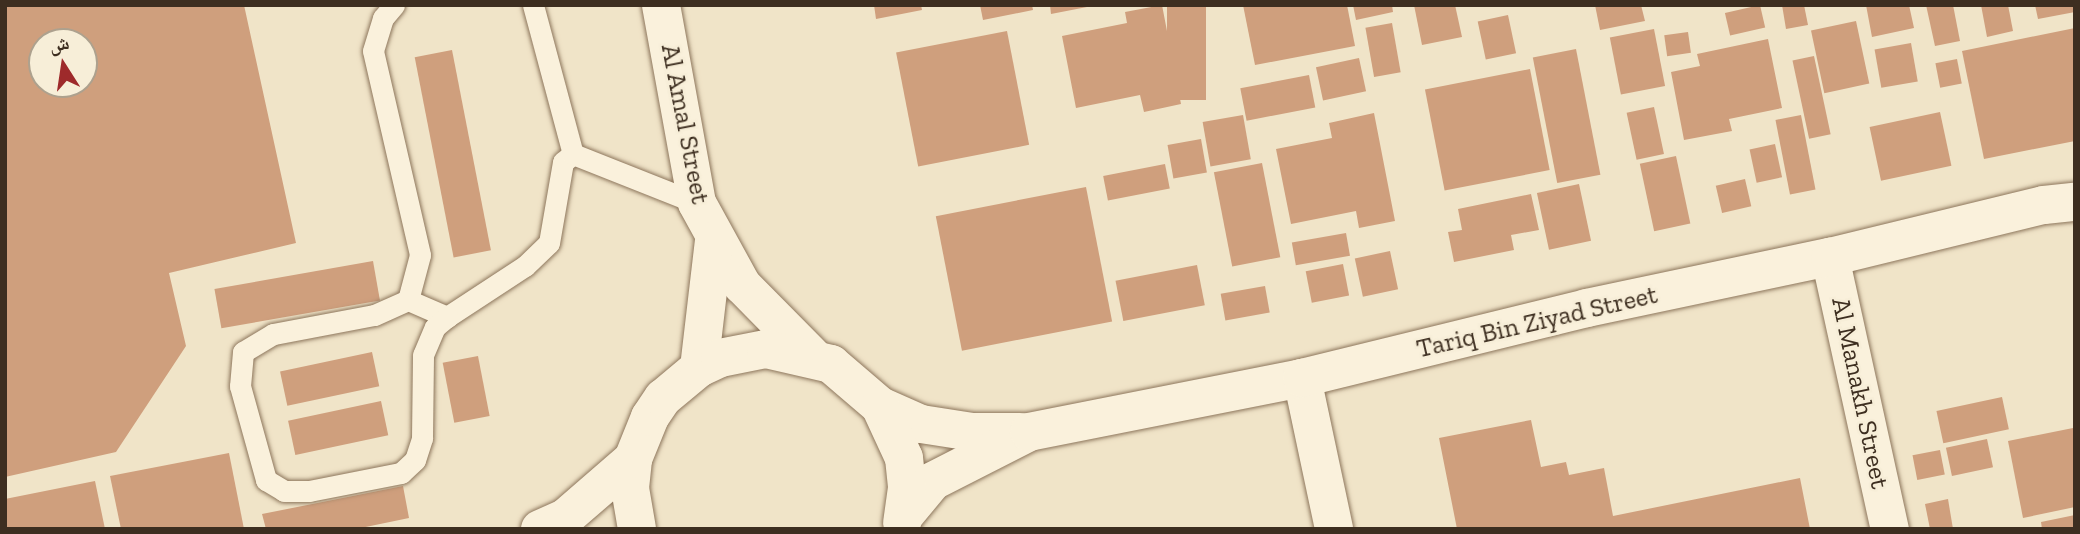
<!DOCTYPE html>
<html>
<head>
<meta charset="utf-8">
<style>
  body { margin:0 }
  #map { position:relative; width:2080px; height:534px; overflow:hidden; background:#f0e4c8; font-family:"Zilla Slab","Noto Naskh Arabic",serif }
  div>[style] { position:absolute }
  .building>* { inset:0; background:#cf9f7d; transform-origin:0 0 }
  .roads { filter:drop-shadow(0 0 2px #8d765c) drop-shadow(0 0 2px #8d765c) }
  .lane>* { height:21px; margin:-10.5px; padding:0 10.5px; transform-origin:10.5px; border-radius:10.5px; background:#faf1dc }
  .street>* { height:38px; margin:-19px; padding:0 19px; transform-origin:19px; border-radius:19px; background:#faf1dc }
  span { translate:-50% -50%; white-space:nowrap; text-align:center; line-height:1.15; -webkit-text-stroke:5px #f7eed8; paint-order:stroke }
  .street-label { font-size:26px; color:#3d2e20 }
  .frame { position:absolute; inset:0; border:7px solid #3d2e20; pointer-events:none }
  .north { position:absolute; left:28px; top:28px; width:70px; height:70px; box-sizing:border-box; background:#f7eed8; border:2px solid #ada18e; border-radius:50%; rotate:348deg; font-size:19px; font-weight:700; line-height:28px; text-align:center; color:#3d2e20 }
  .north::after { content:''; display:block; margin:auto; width:24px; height:32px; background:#9e2a2b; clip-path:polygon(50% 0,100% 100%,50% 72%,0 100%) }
</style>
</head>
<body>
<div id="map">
  <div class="building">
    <div style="clip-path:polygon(evenodd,5px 5px,244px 5px,296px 243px,169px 273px,186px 346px,116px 452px,5px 477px,5px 5px,42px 42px,84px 42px,84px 84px,42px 84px,42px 42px)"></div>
    <div style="clip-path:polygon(874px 5px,921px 5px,922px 10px,876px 19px)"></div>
    <div style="clip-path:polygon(980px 5px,1032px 5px,1033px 10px,983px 20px)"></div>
    <div style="clip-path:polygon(1050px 5px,1086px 5px,1087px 7px,1051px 14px)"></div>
    <div style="clip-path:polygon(1162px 5px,1181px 104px,1144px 112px,1140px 95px,1076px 108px,1062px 36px,1127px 23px,1125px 12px)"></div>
    <div style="left:1167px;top:5px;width:39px;height:95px"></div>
    <div style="clip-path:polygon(1243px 5px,1347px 5px,1355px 46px,1255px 65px)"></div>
    <div style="clip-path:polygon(1353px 5px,1392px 5px,1393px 12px,1356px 20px)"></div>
    <div style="clip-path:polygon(1414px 5px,1455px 5px,1462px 37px,1422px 45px)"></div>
    <div style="clip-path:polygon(1595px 5px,1641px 5px,1645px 21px,1600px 30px)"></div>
    <div style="left:1760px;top:5px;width:23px;height:36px;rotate:77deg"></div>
    <div style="clip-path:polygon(1782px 5px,1804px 5px,1808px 25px,1786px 29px)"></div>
    <div style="clip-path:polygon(1866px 5px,1909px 5px,1914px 28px,1872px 37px)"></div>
    <div style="clip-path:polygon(1926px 5px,1953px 5px,1960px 41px,1935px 46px)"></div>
    <div style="clip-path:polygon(1981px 5px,2008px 5px,2013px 31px,1987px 37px)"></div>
    <div style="clip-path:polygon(2035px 5px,2074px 5px,2075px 12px,2038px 19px)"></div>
    <div style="left:1508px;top:15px;width:39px;height:31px;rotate:78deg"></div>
    <div style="left:1856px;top:21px;width:64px;height:46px;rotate:78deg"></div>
    <div style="left:1392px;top:23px;width:50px;height:27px;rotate:80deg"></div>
    <div style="clip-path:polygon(2075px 28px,2075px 141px,1984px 159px,1962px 51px)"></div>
    <div style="left:1654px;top:29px;width:58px;height:45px;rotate:79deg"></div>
    <div style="left:1007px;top:31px;width:116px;height:113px;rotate:79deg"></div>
    <div style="left:1688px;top:32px;width:21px;height:24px;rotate:82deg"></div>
    <div style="clip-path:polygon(1768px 39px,1782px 108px,1729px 119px,1732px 131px,1684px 140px,1671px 72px,1700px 66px,1697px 54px)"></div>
    <div style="left:1911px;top:43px;width:39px;height:37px;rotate:80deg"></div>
    <div style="left:1576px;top:49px;width:128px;height:44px;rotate:79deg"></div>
    <div style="left:452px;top:50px;width:204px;height:38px;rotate:79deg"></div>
    <div style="left:1814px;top:56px;width:80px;height:22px;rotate:78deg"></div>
    <div style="left:1359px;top:58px;width:34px;height:44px;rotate:78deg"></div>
    <div style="left:1957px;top:59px;width:25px;height:22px;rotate:79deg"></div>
    <div style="left:1530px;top:69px;width:103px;height:107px;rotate:79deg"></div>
    <div style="left:1309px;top:75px;width:33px;height:70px;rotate:79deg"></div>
    <div style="left:1654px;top:107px;width:48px;height:28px;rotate:78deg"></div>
    <div style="left:1940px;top:112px;width:55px;height:72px;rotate:78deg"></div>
    <div style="clip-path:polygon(1374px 113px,1395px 221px,1359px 228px,1356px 211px,1291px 224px,1276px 149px,1332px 138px,1329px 123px)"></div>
    <div style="left:1243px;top:115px;width:45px;height:41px;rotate:80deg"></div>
    <div style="left:1801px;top:115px;width:76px;height:26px;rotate:79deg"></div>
    <div style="left:1201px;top:139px;width:34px;height:34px;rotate:80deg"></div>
    <div style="left:1775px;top:144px;width:34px;height:26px;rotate:78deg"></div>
    <div style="left:1676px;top:156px;width:69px;height:37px;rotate:78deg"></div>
    <div style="left:1262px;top:163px;width:96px;height:49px;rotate:79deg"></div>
    <div style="left:1165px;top:164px;width:25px;height:63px;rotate:79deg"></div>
    <div style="left:1745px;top:179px;width:28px;height:30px;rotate:77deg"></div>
    <div style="left:1579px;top:184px;width:58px;height:43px;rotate:78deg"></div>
    <div style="left:1086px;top:187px;width:137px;height:153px;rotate:79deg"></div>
    <div style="clip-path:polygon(1531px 194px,1539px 230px,1511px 235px,1514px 250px,1454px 262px,1448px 232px,1462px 230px,1458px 209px)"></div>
    <div style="left:1346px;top:233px;width:23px;height:55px;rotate:80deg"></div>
    <div style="left:1390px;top:251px;width:39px;height:36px;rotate:78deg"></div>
    <div style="left:373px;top:261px;width:40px;height:161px;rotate:80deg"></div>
    <div style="left:1343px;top:264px;width:32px;height:38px;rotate:79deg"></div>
    <div style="left:1197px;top:265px;width:41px;height:83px;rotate:79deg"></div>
    <div style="left:1265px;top:286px;width:27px;height:45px;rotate:80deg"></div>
    <div style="left:372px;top:352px;width:35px;height:94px;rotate:78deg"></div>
    <div style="left:478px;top:356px;width:61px;height:36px;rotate:79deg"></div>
    <div style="left:2002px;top:397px;width:33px;height:67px;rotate:78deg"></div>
    <div style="left:381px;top:401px;width:35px;height:95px;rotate:78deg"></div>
    <div style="clip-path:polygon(1531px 420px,1541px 467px,1566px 462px,1569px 475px,1604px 468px,1613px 516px,1800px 478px,1810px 529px,1457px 529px,1439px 438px)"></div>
    <div style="clip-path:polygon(2073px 428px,2075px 507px,2023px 518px,2008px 441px)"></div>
    <div style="left:1987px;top:439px;width:29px;height:42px;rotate:78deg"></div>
    <div style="left:1940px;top:450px;width:25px;height:28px;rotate:79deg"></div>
    <div style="clip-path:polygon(229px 453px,244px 529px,121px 529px,110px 476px)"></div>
    <div style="clip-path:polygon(95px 481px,105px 529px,5px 529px,5px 499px)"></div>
    <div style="clip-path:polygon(403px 486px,409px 518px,356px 529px,266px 529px,262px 514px)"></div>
    <div style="clip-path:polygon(1948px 499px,1953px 529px,1930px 529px,1925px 504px)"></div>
    <div style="clip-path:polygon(2075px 515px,2075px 529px,2042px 529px,2041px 522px)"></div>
  </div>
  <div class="roads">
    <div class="lane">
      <div style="left:394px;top:5px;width:17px;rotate:130deg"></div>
      <div style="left:383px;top:18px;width:34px;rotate:107deg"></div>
      <div style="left:373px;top:51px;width:209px;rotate:77deg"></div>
      <div style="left:420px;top:255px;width:47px;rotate:104.9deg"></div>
      <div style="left:408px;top:300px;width:43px;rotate:23.6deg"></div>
      <div style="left:447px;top:317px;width:93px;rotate:-33.2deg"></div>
      <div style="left:525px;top:266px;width:33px;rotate:-44deg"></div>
      <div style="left:549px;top:243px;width:82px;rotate:-80.2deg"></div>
      <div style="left:563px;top:162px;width:13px;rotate:-39deg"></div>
      <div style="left:533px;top:5px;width:154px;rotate:75deg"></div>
      <div style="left:573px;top:154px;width:133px;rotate:21.6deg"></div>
      <div style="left:408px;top:300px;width:37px;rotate:156deg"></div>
      <div style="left:374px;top:315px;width:103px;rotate:169.3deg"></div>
      <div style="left:273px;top:334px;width:35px;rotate:149deg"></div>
      <div style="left:243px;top:352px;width:34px;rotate:95deg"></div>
      <div style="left:240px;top:386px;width:98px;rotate:74.5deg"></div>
      <div style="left:266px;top:480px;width:21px;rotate:31deg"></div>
      <div style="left:284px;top:491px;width:25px"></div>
      <div style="left:309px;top:491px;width:94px;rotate:-11.1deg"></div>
      <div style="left:401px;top:473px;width:19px;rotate:-43deg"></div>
      <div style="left:415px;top:460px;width:23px;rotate:-72deg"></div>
      <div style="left:422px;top:438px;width:83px;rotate:-89.3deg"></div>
      <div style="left:423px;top:355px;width:30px;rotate:-67deg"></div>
      <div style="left:435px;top:327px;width:16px;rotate:-40deg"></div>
    </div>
    <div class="street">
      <div style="left:661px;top:5px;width:201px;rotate:79.7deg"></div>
      <div style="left:697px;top:203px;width:94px;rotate:61.2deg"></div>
      <div style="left:742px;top:285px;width:100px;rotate:45.4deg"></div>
      <div style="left:1830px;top:257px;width:279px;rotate:77.6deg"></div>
      <div style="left:699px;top:368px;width:128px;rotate:-83.3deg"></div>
      <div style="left:1302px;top:378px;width:154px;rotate:78deg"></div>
      <div style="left:880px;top:406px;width:45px;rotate:23.7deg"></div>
      <div style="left:921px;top:424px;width:52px;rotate:8.9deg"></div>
      <div style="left:972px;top:432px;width:48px"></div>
      <div style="left:904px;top:516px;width:45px;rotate:-50.4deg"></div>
      <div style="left:933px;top:481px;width:108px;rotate:-27deg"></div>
      <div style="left:1029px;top:432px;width:278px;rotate:-11.2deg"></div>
      <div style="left:1302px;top:378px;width:293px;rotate:-13.8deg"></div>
      <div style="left:1587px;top:308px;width:248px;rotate:-11.9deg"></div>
      <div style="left:1830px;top:257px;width:220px;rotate:-13.7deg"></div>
      <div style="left:2044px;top:205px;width:31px;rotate:-6deg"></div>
      <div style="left:540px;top:529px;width:27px;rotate:-24deg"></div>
      <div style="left:565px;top:518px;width:90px;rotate:-40.9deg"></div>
      <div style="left:637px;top:529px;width:42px;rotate:-99.7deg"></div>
      <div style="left:630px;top:488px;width:29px;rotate:-84deg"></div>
      <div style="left:633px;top:459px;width:45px;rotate:-68deg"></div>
      <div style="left:650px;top:417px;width:23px;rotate:-56deg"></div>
      <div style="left:663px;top:398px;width:47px;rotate:-39.8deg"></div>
      <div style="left:699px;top:368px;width:23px;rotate:-25deg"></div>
      <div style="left:720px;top:358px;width:47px;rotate:-11.1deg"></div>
      <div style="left:766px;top:349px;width:67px;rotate:13deg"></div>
      <div style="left:831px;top:364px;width:65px;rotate:40.6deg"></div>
      <div style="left:880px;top:406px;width:57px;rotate:65.2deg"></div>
      <div style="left:904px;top:458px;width:30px;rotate:84deg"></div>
      <div style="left:907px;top:488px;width:35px;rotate:98deg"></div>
    </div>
  </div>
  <div class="street-label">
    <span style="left:685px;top:124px;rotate:79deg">Al Amal Street</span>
    <span style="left:1537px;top:322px;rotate:-13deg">Tariq Bin Ziyad Street</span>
    <span style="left:1860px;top:393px;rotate:78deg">Al Manakh Street</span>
  </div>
  <div class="frame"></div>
  <div class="north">ش</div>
</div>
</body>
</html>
